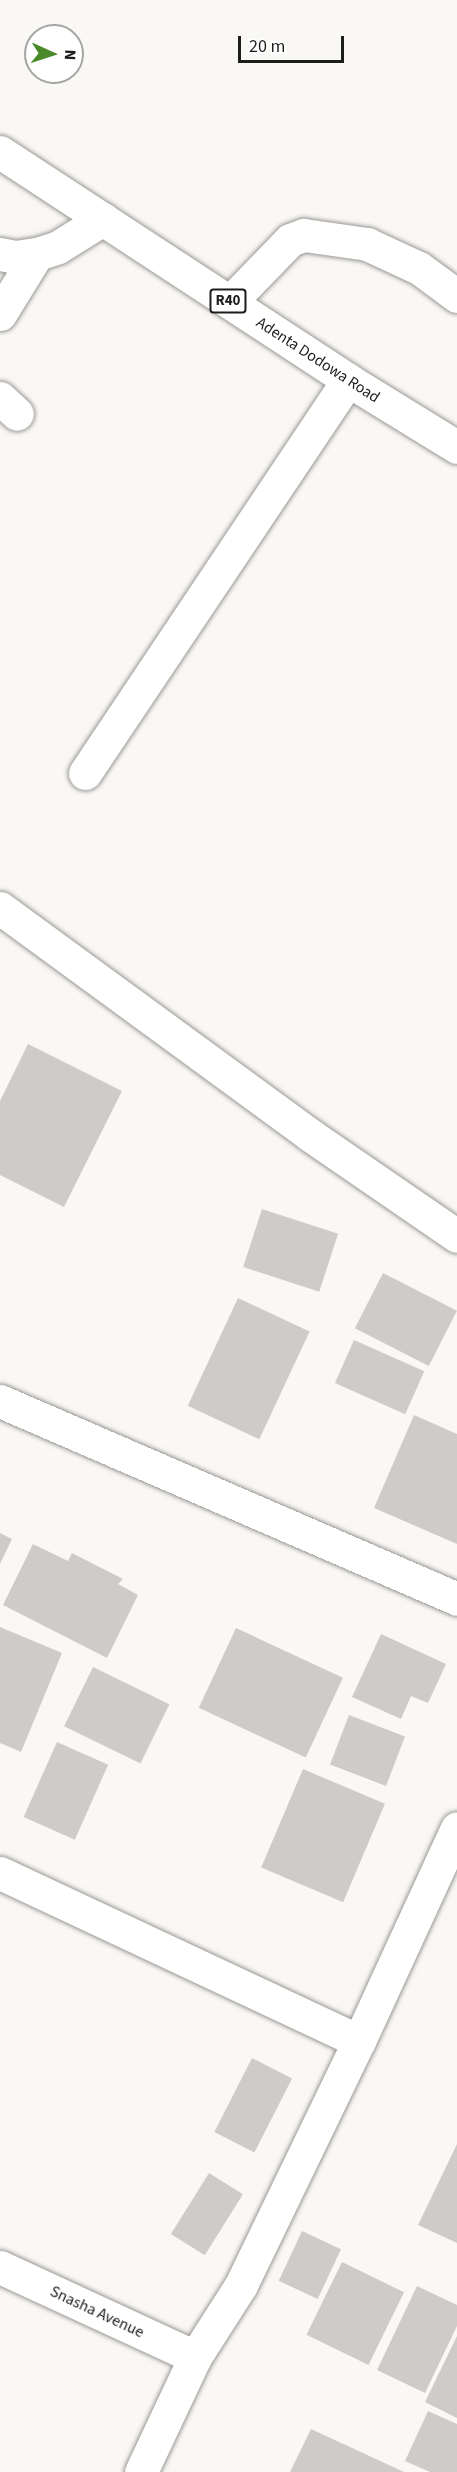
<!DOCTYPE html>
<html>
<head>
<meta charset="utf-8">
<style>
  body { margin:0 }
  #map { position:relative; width:457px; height:2472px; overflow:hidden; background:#faf8f5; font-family:"Source Sans 3",sans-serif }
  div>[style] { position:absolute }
  .building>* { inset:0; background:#ceccc9; transform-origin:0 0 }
  .roads { filter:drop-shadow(0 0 2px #9a9895) drop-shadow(0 0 2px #9a9895) }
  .minor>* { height:33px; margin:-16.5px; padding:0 16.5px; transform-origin:16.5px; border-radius:16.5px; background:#fff }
  .major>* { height:33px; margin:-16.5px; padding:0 16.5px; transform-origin:16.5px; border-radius:16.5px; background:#fff }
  span { translate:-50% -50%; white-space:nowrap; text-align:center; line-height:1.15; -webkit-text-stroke:6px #fff; paint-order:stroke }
  .shield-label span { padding:2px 4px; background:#fff; border:2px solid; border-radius:4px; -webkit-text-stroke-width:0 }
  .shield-label { font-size:15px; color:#1d1d1b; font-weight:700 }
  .street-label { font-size:16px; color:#1d1d1b }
  .north { position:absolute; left:24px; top:24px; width:60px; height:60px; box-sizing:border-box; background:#fff; border:2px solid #a5a5a4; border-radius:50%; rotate:93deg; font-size:16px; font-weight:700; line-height:24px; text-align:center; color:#1d1d1b }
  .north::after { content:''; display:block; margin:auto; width:21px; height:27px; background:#4a8a2b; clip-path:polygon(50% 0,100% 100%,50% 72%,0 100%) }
  .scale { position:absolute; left:238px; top:36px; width:106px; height:27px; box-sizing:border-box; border:3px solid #1d1d1b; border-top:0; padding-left:8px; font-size:18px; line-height:21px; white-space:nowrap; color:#1d1d1b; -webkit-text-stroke:4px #fff; paint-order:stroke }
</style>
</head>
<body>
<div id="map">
  <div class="building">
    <div style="clip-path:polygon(28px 1044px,122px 1091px,64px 1207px,0 1175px,0 1101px)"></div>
    <div style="left:262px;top:1209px;width:80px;height:61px;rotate:18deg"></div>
    <div style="left:383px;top:1273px;width:83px;height:62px;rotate:27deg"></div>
    <div style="left:238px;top:1298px;width:79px;height:119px;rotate:25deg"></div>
    <div style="left:354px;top:1340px;width:77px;height:47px;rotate:24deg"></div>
    <div style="clip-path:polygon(414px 1415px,457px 1434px,457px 1544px,374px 1508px)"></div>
    <div style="clip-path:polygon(0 1533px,12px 1539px,0 1564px)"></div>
    <div style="clip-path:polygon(33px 1544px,68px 1561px,72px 1553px,123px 1579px,118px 1584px,138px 1595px,107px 1658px,3px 1605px)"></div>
    <div style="clip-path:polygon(0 1627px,62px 1653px,21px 1752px,0 1743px)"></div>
    <div style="left:236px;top:1628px;width:118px;height:88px;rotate:25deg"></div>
    <div style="clip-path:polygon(381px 1634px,446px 1664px,428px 1703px,411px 1696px,401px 1719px,352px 1697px)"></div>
    <div style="left:93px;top:1667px;width:85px;height:66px;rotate:26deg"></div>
    <div style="left:349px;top:1715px;width:60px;height:53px;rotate:21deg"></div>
    <div style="left:57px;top:1742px;width:56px;height:82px;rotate:24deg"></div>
    <div style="left:303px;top:1769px;width:89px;height:107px;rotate:23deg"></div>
    <div style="left:252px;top:2058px;width:45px;height:83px;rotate:27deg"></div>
    <div style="clip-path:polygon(457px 2144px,457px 2243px,418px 2225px)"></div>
    <div style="left:209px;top:2173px;width:40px;height:72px;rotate:32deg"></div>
    <div style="left:302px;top:2231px;width:43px;height:55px;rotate:25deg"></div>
    <div style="left:342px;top:2262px;width:69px;height:81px;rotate:26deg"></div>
    <div style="clip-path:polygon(417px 2286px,457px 2305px,457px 2326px,425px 2393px,377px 2370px)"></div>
    <div style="clip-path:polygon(457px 2336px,457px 2418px,425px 2402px)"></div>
    <div style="clip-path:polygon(428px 2411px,457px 2424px,457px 2472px,430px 2472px,405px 2461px)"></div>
    <div style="clip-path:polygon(311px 2429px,404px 2472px,290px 2472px)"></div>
  </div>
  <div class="roads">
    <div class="minor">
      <div style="left:0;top:254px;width:15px;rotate:11deg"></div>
      <div style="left:15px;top:257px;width:22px;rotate:-8deg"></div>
      <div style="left:37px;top:254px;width:22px;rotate:-18deg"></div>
      <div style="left:58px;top:247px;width:53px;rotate:-31.9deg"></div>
      <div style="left:230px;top:302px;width:86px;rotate:-45.9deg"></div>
      <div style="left:290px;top:240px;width:15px;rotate:-20deg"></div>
      <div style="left:304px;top:235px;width:64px;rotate:8.1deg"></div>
      <div style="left:367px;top:244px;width:57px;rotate:24.8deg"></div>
      <div style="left:419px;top:268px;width:47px;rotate:36.4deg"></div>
      <div style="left:0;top:314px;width:70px;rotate:-58.3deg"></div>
      <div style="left:0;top:398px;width:23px;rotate:43deg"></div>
      <div style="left:85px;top:773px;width:473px;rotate:-56.2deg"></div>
      <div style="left:0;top:908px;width:384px;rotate:36.2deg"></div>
      <div style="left:310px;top:1135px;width:178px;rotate:34.5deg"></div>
      <div style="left:0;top:1401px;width:498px;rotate:23.4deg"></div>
      <div style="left:0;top:1873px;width:396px;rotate:25.1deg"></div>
      <div style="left:0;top:2267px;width:215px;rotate:24.8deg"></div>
      <div style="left:141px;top:2472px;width:127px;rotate:-64.8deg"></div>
      <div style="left:195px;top:2357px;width:85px;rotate:-57.4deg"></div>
      <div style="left:241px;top:2285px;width:271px;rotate:-64.2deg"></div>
      <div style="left:359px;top:2041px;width:234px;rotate:-65.3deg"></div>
    </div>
    <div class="major">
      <div style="left:0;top:152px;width:416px;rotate:33.2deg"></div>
      <div style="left:348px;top:380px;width:128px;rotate:31.6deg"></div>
    </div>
  </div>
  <div class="shield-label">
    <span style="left:228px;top:301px">R40</span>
  </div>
  <div class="street-label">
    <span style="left:318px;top:360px;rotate:33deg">Adenta Dodowa Road</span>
    <span style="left:97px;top:2312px;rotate:25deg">Snasha Avenue</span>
  </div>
  <div class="north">N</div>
  <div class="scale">20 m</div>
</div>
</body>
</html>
